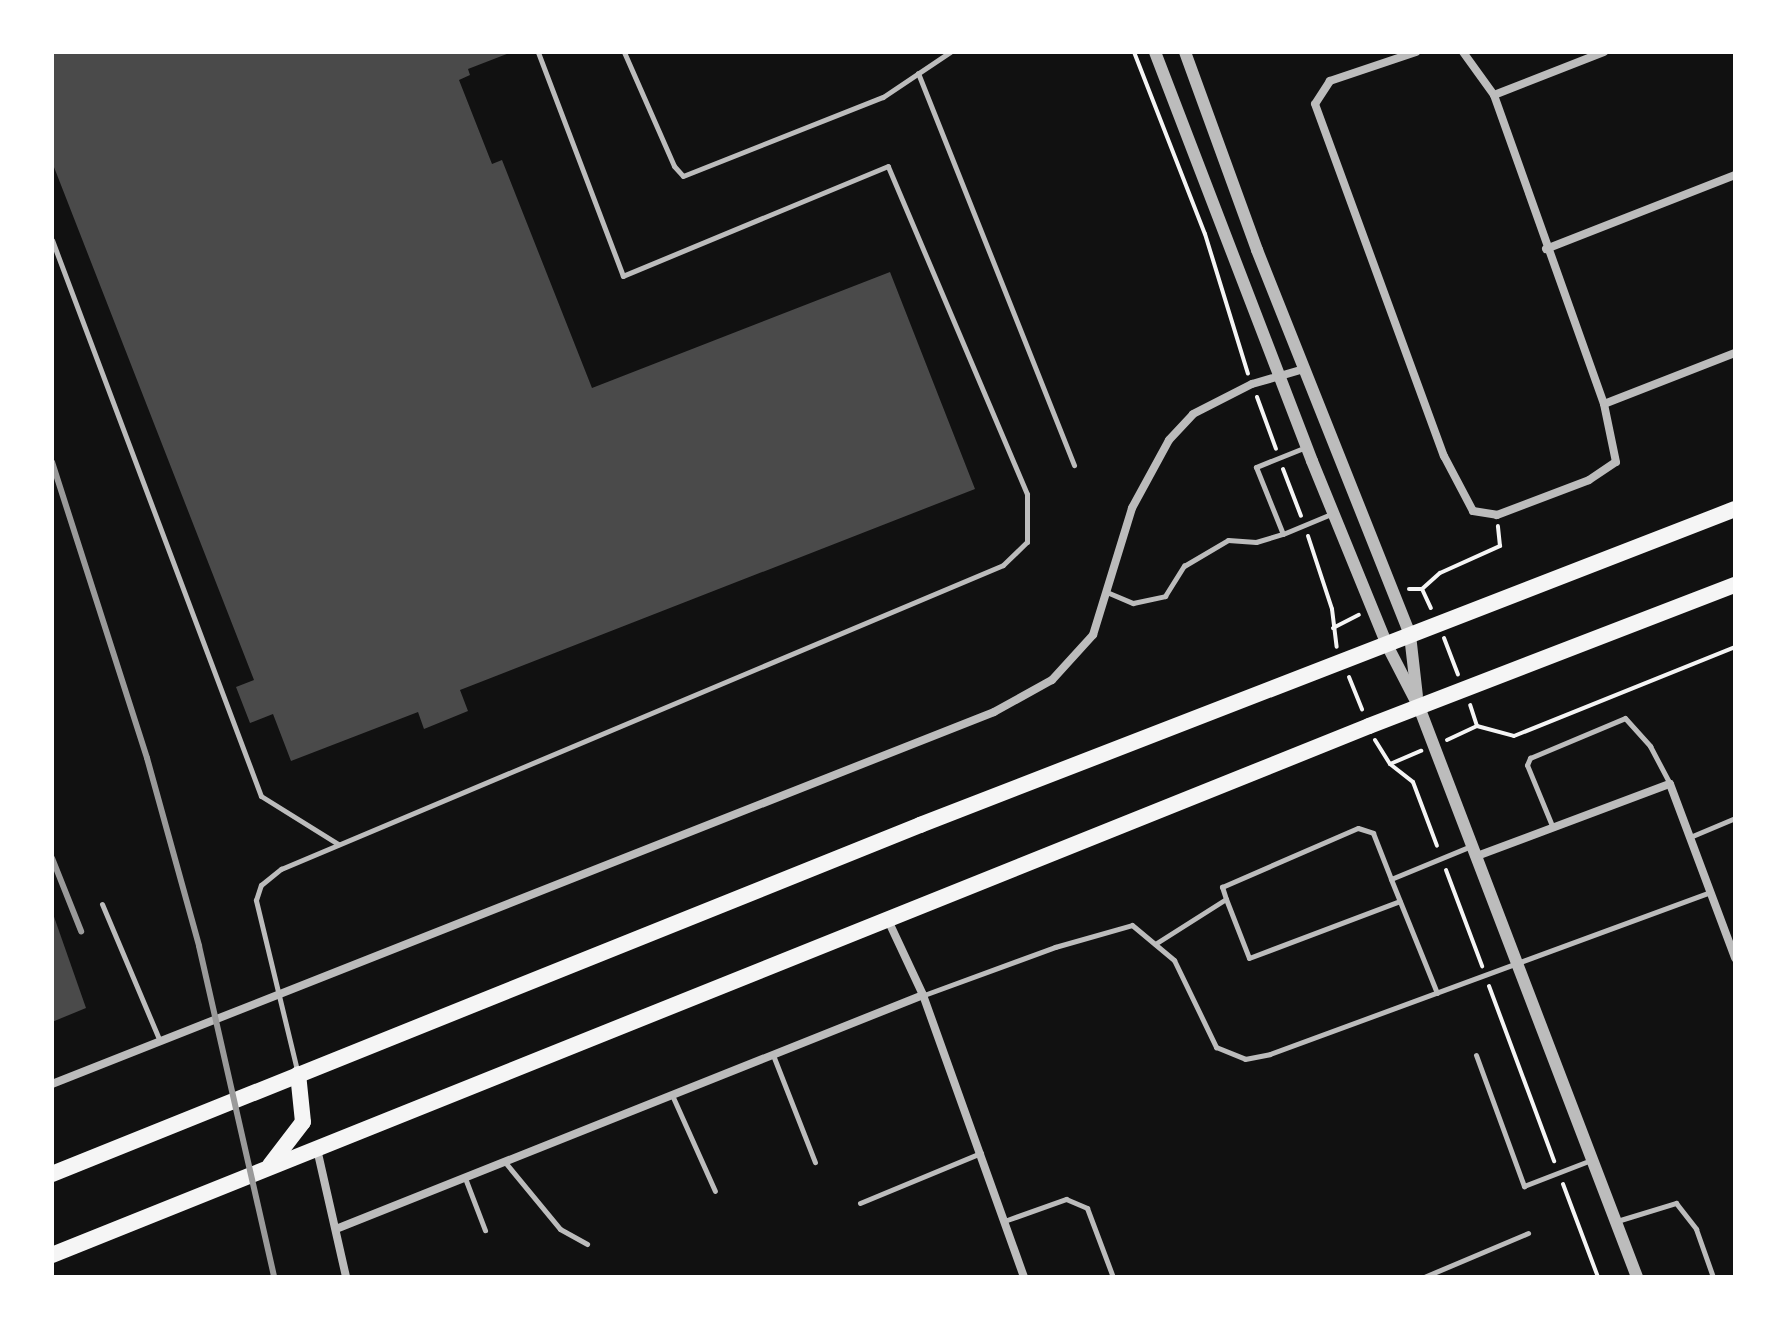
<!DOCTYPE html>
<html>
<head>
<meta charset="utf-8">
<style>
  body { margin:0 }
  #map { position:relative; width:1787px; height:1329px; overflow:hidden; background:#111; font-family:"Public Sans",sans-serif }
  div>[style] { position:absolute }
  .building>* { inset:0; background:#4a4a4a }
  .path>* { height:4px; margin:-2px; padding:0 2px; transform-origin:2px; border-radius:2px; background:#f5f5f5 }
  .service>* { height:5px; margin:-2.5px; padding:0 2.5px; transform-origin:2.5px; border-radius:2.5px; background:#bcbcbc }
  .minor>* { height:8px; margin:-4px; padding:0 4px; transform-origin:4px; border-radius:4px; background:#bcbcbc }
  .tertiary>* { height:12px; margin:-6px; padding:0 6px; transform-origin:6px; border-radius:6px; background:#bcbcbc }
  .trunk>* { height:16px; margin:-8px; padding:0 8px; transform-origin:8px; border-radius:8px; background:#f5f5f5 }
  .rail>* { height:6px; margin:-3px; padding:0 3px; transform-origin:3px; border-radius:3px; background:#9a9a9a }
  span { translate:-50% -50%; white-space:nowrap; text-align:center; line-height:1.15; -webkit-text-stroke:8px #fff; paint-order:stroke }
  .frame { position:absolute; inset:0; border:54px solid #fff; pointer-events:none }
</style>
</head>
<body>
<div id="map">
  <div class="building">
    <div style="clip-path:polygon(52px 52px,512px 52px,468px 69px,470px 75px,459px 80px,492px 164px,502px 160px,592px 388px,890px 272px,975px 489px,460px 690px,468px 711px,424px 729px,418px 712px,291px 761px,273px 714px,250px 723px,236px 687px,254px 680px,52px 162px)"></div>
    <div style="clip-path:polygon(52px 911px,86px 1008px,52px 1022px)"></div>
  </div>
  <div class="path">
    <div style="left:1134px;top:52px;width:195px;rotate:68.7deg"></div>
    <div style="left:1205px;top:234px;width:146px;rotate:72.9deg"></div>
    <div style="left:1257px;top:397px;width:55px;rotate:69.9deg"></div>
    <div style="left:1283px;top:469px;width:50px;rotate:69deg"></div>
    <div style="left:1308px;top:536px;width:77px;rotate:71.8deg"></div>
    <div style="left:1332px;top:609px;width:38px;rotate:83deg"></div>
    <div style="left:1409px;top:589px;width:13px"></div>
    <div style="left:1422px;top:589px;width:21px;rotate:65deg"></div>
    <div style="left:1422px;top:589px;width:24px;rotate:-42deg"></div>
    <div style="left:1440px;top:573px;width:66px;rotate:-24.2deg"></div>
    <div style="left:1500px;top:546px;width:20px;rotate:-96deg"></div>
    <div style="left:1333px;top:628px;width:29px;rotate:-27deg"></div>
    <div style="left:1444px;top:638px;width:39px;rotate:69deg"></div>
    <div style="left:1349px;top:677px;width:35px;rotate:68deg"></div>
    <div style="left:1477px;top:726px;width:38px;rotate:15deg"></div>
    <div style="left:1514px;top:736px;width:238px;rotate:-21.9deg"></div>
    <div style="left:1375px;top:740px;width:28px;rotate:58deg"></div>
    <div style="left:1390px;top:764px;width:29px;rotate:38deg"></div>
    <div style="left:1413px;top:782px;width:68px;rotate:69.4deg"></div>
    <div style="left:1447px;top:740px;width:33px;rotate:-25deg"></div>
    <div style="left:1477px;top:726px;width:22px;rotate:-108deg"></div>
    <div style="left:1390px;top:764px;width:34px;rotate:-23deg"></div>
    <div style="left:1446px;top:870px;width:103px;rotate:69.4deg"></div>
    <div style="left:1489px;top:986px;width:187px;rotate:69.6deg"></div>
    <div style="left:1563px;top:1184px;width:99px;rotate:69.4deg"></div>
  </div>
  <div class="service">
    <div style="left:624px;top:52px;width:124px;rotate:66.3deg"></div>
    <div style="left:674px;top:166px;width:13px;rotate:48deg"></div>
    <div style="left:683px;top:176px;width:215px;rotate:-21.6deg"></div>
    <div style="left:883px;top:97px;width:81px;rotate:-33.9deg"></div>
    <div style="left:918px;top:73px;width:422px;rotate:68.3deg"></div>
    <div style="left:52px;top:240px;width:594px;rotate:69.4deg"></div>
    <div style="left:261px;top:796px;width:91px;rotate:31.9deg"></div>
    <div style="left:1306px;top:447px;width:54px;rotate:158.2deg"></div>
    <div style="left:1256px;top:467px;width:72px;rotate:68.1deg"></div>
    <div style="left:1283px;top:534px;width:52px;rotate:-22.6deg"></div>
    <div style="left:1109px;top:593px;width:26px;rotate:23deg"></div>
    <div style="left:1133px;top:603px;width:33px;rotate:-12deg"></div>
    <div style="left:1165px;top:596px;width:36px;rotate:-58deg"></div>
    <div style="left:1184px;top:566px;width:51px;rotate:-30.6deg"></div>
    <div style="left:1228px;top:540px;width:28px;rotate:4deg"></div>
    <div style="left:1256px;top:542px;width:28px;rotate:-17deg"></div>
    <div style="left:1553px;top:828px;width:68px;rotate:-112.4deg"></div>
    <div style="left:1527px;top:765px;width:8px;rotate:-67deg"></div>
    <div style="left:1530px;top:758px;width:103px;rotate:-22.8deg"></div>
    <div style="left:1625px;top:718px;width:38px;rotate:48deg"></div>
    <div style="left:1650px;top:746px;width:43px;rotate:62.2deg"></div>
    <div style="left:1690px;top:837px;width:49px;rotate:-22.9deg"></div>
    <div style="left:1226px;top:899px;width:63px;rotate:68.7deg"></div>
    <div style="left:1249px;top:958px;width:161px;rotate:-20.7deg"></div>
    <div style="left:102px;top:904px;width:149px;rotate:67.1deg"></div>
    <div style="left:1155px;top:944px;width:84px;rotate:-32.4deg"></div>
    <div style="left:1226px;top:899px;width:13px;rotate:-108deg"></div>
    <div style="left:1222px;top:887px;width:148px;rotate:-23.5deg"></div>
    <div style="left:1358px;top:828px;width:16px;rotate:18deg"></div>
    <div style="left:1373px;top:833px;width:49px;rotate:68.6deg"></div>
    <div style="left:1437px;top:993px;width:123px;rotate:-112deg"></div>
    <div style="left:1391px;top:879px;width:87px;rotate:-22.4deg"></div>
    <div style="left:924px;top:995px;width:140px;rotate:-20.1deg"></div>
    <div style="left:1055px;top:947px;width:80px;rotate:-15.9deg"></div>
    <div style="left:1132px;top:925px;width:55px;rotate:39.8deg"></div>
    <div style="left:1174px;top:960px;width:97px;rotate:64.2deg"></div>
    <div style="left:1216px;top:1047px;width:31px;rotate:22deg"></div>
    <div style="left:1245px;top:1059px;width:25px;rotate:-11deg"></div>
    <div style="left:1270px;top:1054px;width:469px;rotate:-20.2deg"></div>
    <div style="left:773px;top:1055px;width:115px;rotate:68.6deg"></div>
    <div style="left:1476px;top:1055px;width:140px;rotate:69.9deg"></div>
    <div style="left:1524px;top:1186px;width:72px;rotate:-21.2deg"></div>
    <div style="left:297px;top:1070px;width:175px;rotate:-103.6deg"></div>
    <div style="left:256px;top:900px;width:16px;rotate:-72deg"></div>
    <div style="left:261px;top:885px;width:26px;rotate:-39deg"></div>
    <div style="left:281px;top:869px;width:783px;rotate:-22.83deg"></div>
    <div style="left:1003px;top:565px;width:33px;rotate:-44deg"></div>
    <div style="left:1027px;top:542px;width:48px;rotate:-90deg"></div>
    <div style="left:1027px;top:494px;width:356px;rotate:-113deg"></div>
    <div style="left:888px;top:166px;width:287px;rotate:157.5deg"></div>
    <div style="left:623px;top:276px;width:240px;rotate:-110.8deg"></div>
    <div style="left:672px;top:1095px;width:105px;rotate:65.9deg"></div>
    <div style="left:504px;top:1161px;width:88px;rotate:50.5deg"></div>
    <div style="left:560px;top:1229px;width:31px;rotate:29deg"></div>
    <div style="left:465px;top:1178px;width:56px;rotate:69deg"></div>
    <div style="left:860px;top:1203px;width:131px;rotate:-22.5deg"></div>
    <div style="left:1007px;top:1220px;width:63px;rotate:-19.6deg"></div>
    <div style="left:1066px;top:1199px;width:23px;rotate:23deg"></div>
    <div style="left:1087px;top:1208px;width:74px;rotate:69.4deg"></div>
    <div style="left:1617px;top:1221px;width:62px;rotate:-17deg"></div>
    <div style="left:1676px;top:1203px;width:33px;rotate:52deg"></div>
    <div style="left:1696px;top:1229px;width:51px;rotate:70.5deg"></div>
    <div style="left:1424px;top:1277px;width:113px;rotate:-22.9deg"></div>
  </div>
  <div class="minor">
    <div style="left:1416px;top:52px;width:91px;rotate:161.4deg"></div>
    <div style="left:1330px;top:81px;width:27px;rotate:123deg"></div>
    <div style="left:1315px;top:104px;width:375px;rotate:69.9deg"></div>
    <div style="left:1444px;top:456px;width:62px;rotate:62.2deg"></div>
    <div style="left:1473px;top:511px;width:24px;rotate:9deg"></div>
    <div style="left:1497px;top:515px;width:98px;rotate:-20.8deg"></div>
    <div style="left:1589px;top:480px;width:32px;rotate:-34deg"></div>
    <div style="left:1616px;top:462px;width:59px;rotate:-101.7deg"></div>
    <div style="left:1604px;top:404px;width:328px;rotate:-109.6deg"></div>
    <div style="left:1494px;top:95px;width:53px;rotate:-125.8deg"></div>
    <div style="left:1494px;top:95px;width:118px;rotate:-21.4deg"></div>
    <div style="left:1546px;top:249px;width:203px;rotate:-21.4deg"></div>
    <div style="left:1604px;top:404px;width:141px;rotate:-21.3deg"></div>
    <div style="left:1477px;top:856px;width:206px;rotate:-20.5deg"></div>
    <div style="left:1670px;top:784px;width:186px;rotate:69.5deg"></div>
    <div style="left:887px;top:918px;width:85px;rotate:64.9deg"></div>
    <div style="left:923px;top:995px;width:300px;rotate:70.3deg"></div>
    <div style="left:52px;top:1084px;width:1013px;rotate:-21.55deg"></div>
    <div style="left:994px;top:712px;width:66px;rotate:-28.9deg"></div>
    <div style="left:1052px;top:680px;width:61px;rotate:-47.7deg"></div>
    <div style="left:1093px;top:635px;width:133px;rotate:-72.9deg"></div>
    <div style="left:1132px;top:508px;width:77px;rotate:-61.4deg"></div>
    <div style="left:1169px;top:440px;width:35px;rotate:-47deg"></div>
    <div style="left:1193px;top:414px;width:66px;rotate:-27deg"></div>
    <div style="left:1252px;top:384px;width:54px;rotate:-16.1deg"></div>
    <div style="left:317px;top:1149px;width:131px;rotate:77.2deg"></div>
    <div style="left:336px;top:1229px;width:632px;rotate:-21.73deg"></div>
  </div>
  <div class="tertiary">
    <div style="left:1155px;top:52px;width:438px;rotate:69deg"></div>
    <div style="left:1312px;top:461px;width:199px;rotate:67.8deg"></div>
    <div style="left:1387px;top:645px;width:70px;rotate:62.7deg"></div>
    <div style="left:1419px;top:707px;width:610px;rotate:69.07deg"></div>
    <div style="left:1185px;top:52px;width:211px;rotate:70deg"></div>
    <div style="left:1257px;top:250px;width:414px;rotate:68.3deg"></div>
    <div style="left:1410px;top:635px;width:61px;rotate:83.5deg"></div>
  </div>
  <div class="trunk">
    <div style="left:270px;top:1165px;width:54px;rotate:-52.5deg"></div>
    <div style="left:303px;top:1122px;width:48px;rotate:-95.9deg"></div>
    <div style="left:52px;top:1174px;width:936px;rotate:-21.9deg"></div>
    <div style="left:920px;top:825px;width:874px;rotate:-21.19deg"></div>
    <div style="left:52px;top:1255px;width:1419px;rotate:-21.88deg"></div>
    <div style="left:1369px;top:726px;width:392px;rotate:-21.1deg"></div>
  </div>
  <div class="rail">
    <div style="left:52px;top:462px;width:311px;rotate:72.2deg"></div>
    <div style="left:147px;top:758px;width:195px;rotate:74.5deg"></div>
    <div style="left:199px;top:946px;width:339px;rotate:77.2deg"></div>
    <div style="left:52px;top:858px;width:79px;rotate:68.3deg"></div>
  </div>
  <div class="frame"></div>
</div>
</body>
</html>
